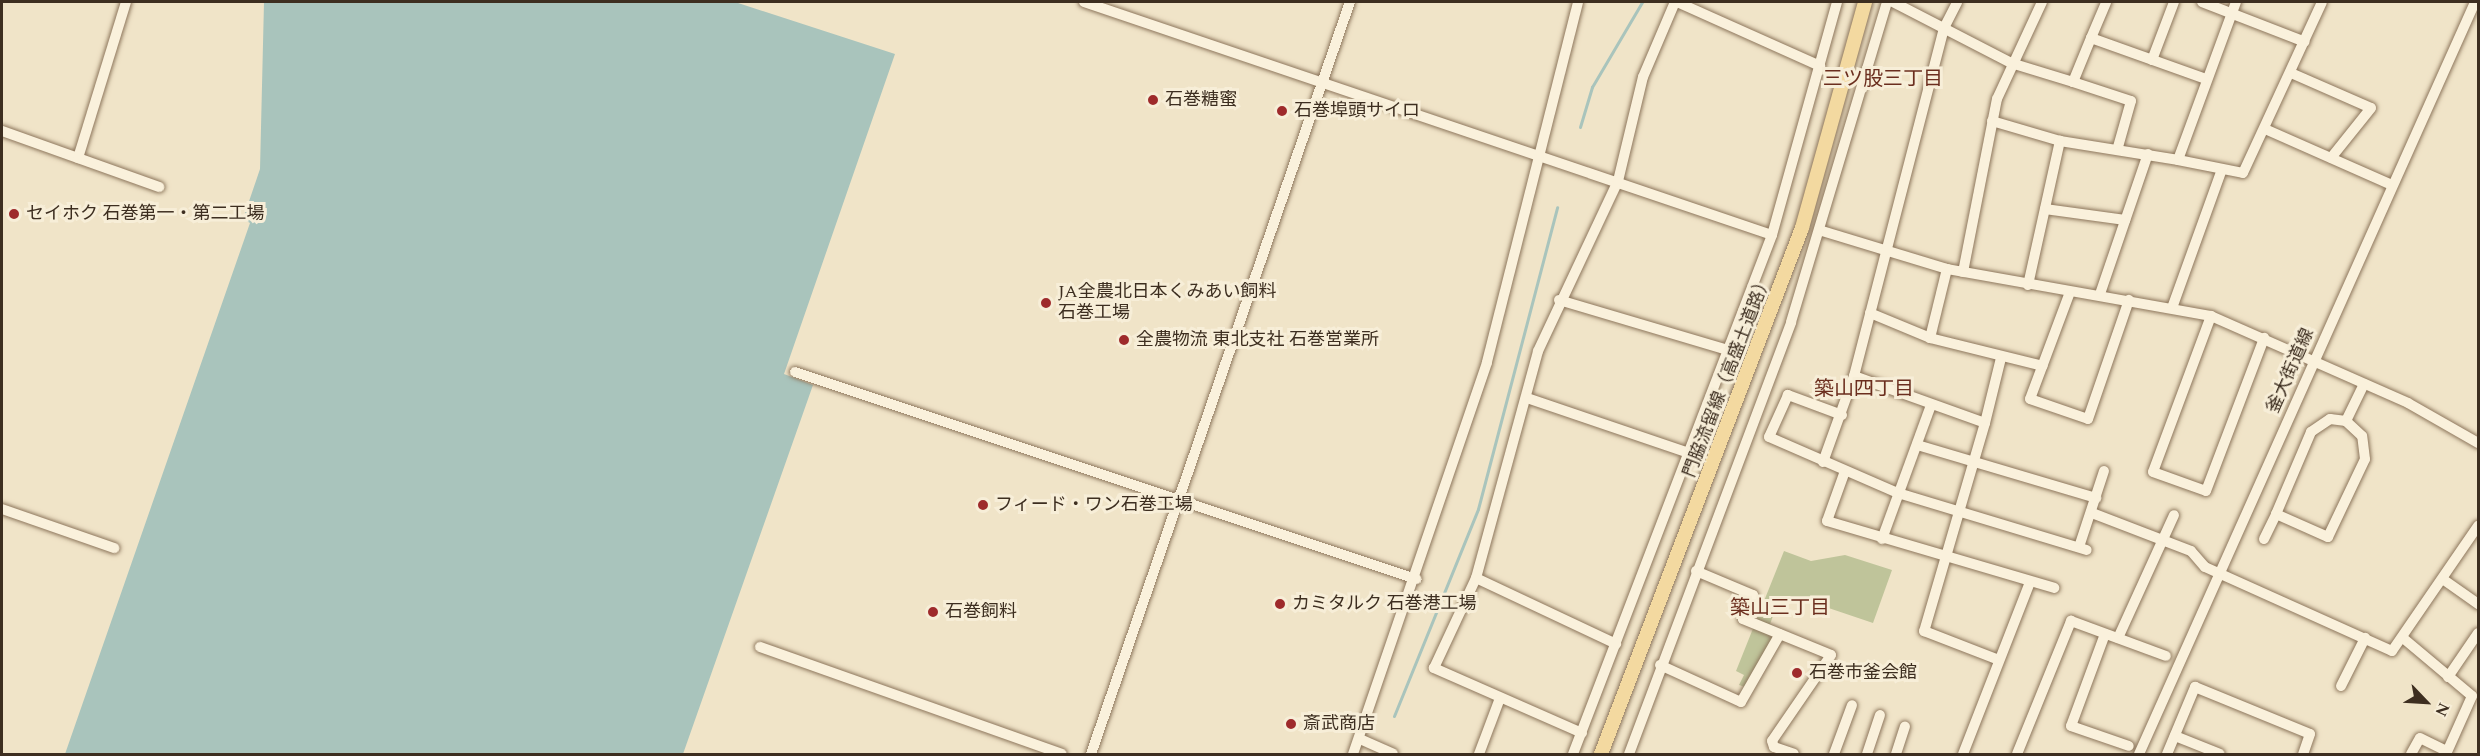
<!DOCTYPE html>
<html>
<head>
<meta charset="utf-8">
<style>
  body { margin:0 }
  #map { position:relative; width:2480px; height:756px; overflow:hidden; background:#f0e4c8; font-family:Spectral,"Noto Sans JP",serif }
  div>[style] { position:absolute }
  .cemetery>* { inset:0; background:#bfc49a }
  .water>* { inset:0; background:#a9c4bc }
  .stream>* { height:3px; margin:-1.5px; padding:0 1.5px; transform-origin:1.5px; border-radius:1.5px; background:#a9c4bc }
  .roads { filter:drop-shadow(0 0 2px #8d765c) drop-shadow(0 0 2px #8d765c) }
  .minor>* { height:10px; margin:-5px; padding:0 5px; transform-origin:5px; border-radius:5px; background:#faf1dc }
  .major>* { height:14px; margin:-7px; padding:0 7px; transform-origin:7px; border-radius:7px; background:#f3d9a0 }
  .dots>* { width:16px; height:16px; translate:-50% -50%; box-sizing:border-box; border:3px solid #f7eed8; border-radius:50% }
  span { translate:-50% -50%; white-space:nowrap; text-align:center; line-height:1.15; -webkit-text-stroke:6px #f7eed8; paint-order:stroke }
  .poi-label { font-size:18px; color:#3d2e20 }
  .left { translate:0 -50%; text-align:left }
  .street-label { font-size:18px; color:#3d2e20 }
  .neighbourhood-label { font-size:20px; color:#6b2e1e }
  .frame { position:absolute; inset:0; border:3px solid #3d2e20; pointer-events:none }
  .north { position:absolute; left:2396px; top:672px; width:60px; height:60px; -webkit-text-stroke:4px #f7eed8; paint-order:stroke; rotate:115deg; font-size:16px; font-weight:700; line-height:24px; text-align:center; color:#3d2e20 }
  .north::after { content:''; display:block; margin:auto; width:21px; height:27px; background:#3d2e20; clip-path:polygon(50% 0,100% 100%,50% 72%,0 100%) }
</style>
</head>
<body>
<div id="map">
  <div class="cemetery">
    <div style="clip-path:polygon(1784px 551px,1811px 561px,1845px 555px,1892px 570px,1873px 623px,1796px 597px,1779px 600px,1770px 624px,1779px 629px,1745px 687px,1739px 685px,1744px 675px,1736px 671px)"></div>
  </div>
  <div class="water">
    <div style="clip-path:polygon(264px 2px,735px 2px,895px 54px,784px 374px,813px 385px,683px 754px,65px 754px,250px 223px,243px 219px,260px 169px)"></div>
  </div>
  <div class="stream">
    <div style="left:1580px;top:127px;width:42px;rotate:-73.3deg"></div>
    <div style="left:1592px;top:87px;width:99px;rotate:-59.5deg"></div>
    <div style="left:1394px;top:716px;width:223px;rotate:-67.9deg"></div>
    <div style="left:1478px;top:509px;width:312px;rotate:-75.3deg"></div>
  </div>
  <div class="roads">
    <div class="minor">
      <div style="left:1084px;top:2px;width:726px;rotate:18.71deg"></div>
      <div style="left:1677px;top:2px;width:157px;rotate:24.1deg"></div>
      <div style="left:1893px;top:2px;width:133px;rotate:27.3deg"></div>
      <div style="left:2011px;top:63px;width:65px;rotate:17deg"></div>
      <div style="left:2073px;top:82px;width:48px;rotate:-67.8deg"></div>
      <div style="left:2091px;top:38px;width:122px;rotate:19.6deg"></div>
      <div style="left:2202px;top:2px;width:110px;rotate:21.2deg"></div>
      <div style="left:2236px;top:2px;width:168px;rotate:110.2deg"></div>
      <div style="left:2178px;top:160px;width:66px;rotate:11.3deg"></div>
      <div style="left:2243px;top:173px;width:188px;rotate:-65.2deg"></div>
      <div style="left:2091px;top:38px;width:39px;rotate:-67deg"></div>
      <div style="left:2152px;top:60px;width:62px;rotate:-69.2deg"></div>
      <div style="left:2291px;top:73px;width:87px;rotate:23.6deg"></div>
      <div style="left:2371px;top:108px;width:64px;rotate:128.7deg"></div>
      <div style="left:2073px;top:82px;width:61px;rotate:18.1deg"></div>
      <div style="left:2131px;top:101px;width:48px;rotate:105.8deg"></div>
      <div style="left:1992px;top:121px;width:71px;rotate:16.4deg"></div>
      <div style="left:2060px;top:141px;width:120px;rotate:9.1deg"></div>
      <div style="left:2265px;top:129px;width:139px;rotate:23.8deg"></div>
      <div style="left:2px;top:131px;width:167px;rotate:19.6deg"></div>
      <div style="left:78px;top:158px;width:163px;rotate:-72.9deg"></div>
      <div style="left:2045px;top:209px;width:81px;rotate:7.8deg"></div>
      <div style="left:1822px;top:231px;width:131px;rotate:16.9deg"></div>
      <div style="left:1947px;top:269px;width:268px;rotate:10.1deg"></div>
      <div style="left:2211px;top:316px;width:215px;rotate:23.8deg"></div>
      <div style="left:2408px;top:403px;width:81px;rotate:29.7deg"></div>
      <div style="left:1963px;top:272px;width:176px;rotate:-78.9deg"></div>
      <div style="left:1997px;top:99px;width:107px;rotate:-65.1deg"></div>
      <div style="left:2028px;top:285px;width:148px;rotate:-77.5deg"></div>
      <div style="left:2070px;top:292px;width:114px;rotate:110.5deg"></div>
      <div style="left:2030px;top:399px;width:61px;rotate:19deg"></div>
      <div style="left:2088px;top:419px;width:126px;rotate:-71deg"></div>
      <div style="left:2100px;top:294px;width:148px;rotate:-71.1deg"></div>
      <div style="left:1559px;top:300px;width:179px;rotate:16.5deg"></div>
      <div style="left:2172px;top:308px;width:145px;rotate:-70.2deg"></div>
      <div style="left:1870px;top:313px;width:65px;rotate:22.6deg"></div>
      <div style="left:1930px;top:338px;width:116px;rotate:13.9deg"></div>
      <div style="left:2211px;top:316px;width:166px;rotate:110.4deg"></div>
      <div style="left:2153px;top:472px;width:56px;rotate:19.7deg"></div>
      <div style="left:2206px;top:491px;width:164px;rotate:-69.2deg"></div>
      <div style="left:1930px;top:338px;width:71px;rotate:-76.2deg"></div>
      <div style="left:795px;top:372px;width:655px;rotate:18.43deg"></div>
      <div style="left:1854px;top:376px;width:139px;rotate:19.7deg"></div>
      <div style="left:1985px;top:423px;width:67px;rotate:-76.2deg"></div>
      <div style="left:1527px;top:398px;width:171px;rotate:18.8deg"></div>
      <div style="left:1842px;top:415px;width:58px;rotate:-159.7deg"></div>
      <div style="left:1788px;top:395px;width:46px;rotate:114.3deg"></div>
      <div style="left:1769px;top:437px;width:141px;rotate:23.5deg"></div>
      <div style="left:1898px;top:493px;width:197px;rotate:16.8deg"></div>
      <div style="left:2346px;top:421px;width:16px;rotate:-173deg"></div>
      <div style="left:2330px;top:419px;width:23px;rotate:146deg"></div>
      <div style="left:2311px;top:432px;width:89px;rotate:113.1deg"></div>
      <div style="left:2276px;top:514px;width:57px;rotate:23.9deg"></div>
      <div style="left:2328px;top:537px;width:86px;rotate:-64.6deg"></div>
      <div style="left:2365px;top:459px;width:23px;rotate:-97deg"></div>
      <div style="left:2362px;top:436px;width:22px;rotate:-137deg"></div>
      <div style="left:2346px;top:421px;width:41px;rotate:-64.1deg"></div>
      <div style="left:1985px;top:423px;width:217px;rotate:106.3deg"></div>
      <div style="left:1924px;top:631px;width:80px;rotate:21.1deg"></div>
      <div style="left:1917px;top:445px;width:187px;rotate:16.5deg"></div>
      <div style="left:1823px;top:462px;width:91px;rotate:-70.2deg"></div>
      <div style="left:1854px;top:376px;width:359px;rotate:-75.5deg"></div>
      <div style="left:1944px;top:28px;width:29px;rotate:-63deg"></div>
      <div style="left:1845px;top:471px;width:53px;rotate:109.8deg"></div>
      <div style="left:1827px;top:521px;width:237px;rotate:16.4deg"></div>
      <div style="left:2px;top:509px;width:119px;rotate:19.2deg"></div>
      <div style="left:2092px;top:513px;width:106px;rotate:21deg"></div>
      <div style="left:2191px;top:551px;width:21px;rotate:49deg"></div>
      <div style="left:2205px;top:567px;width:205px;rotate:24.2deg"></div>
      <div style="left:2392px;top:651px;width:152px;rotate:-55.5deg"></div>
      <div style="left:1882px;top:539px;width:143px;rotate:-69.9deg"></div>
      <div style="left:2264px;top:539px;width:28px;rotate:-64deg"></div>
      <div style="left:2079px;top:547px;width:80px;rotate:-71.8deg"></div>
      <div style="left:1696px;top:571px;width:62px;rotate:22.8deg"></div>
      <div style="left:1753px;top:595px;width:26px;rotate:113deg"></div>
      <div style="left:1743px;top:619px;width:95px;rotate:22.2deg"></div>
      <div style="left:1831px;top:655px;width:104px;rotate:124.5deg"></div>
      <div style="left:1772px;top:741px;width:6px;rotate:72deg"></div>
      <div style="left:1774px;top:747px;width:21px;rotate:19deg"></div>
      <div style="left:1476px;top:578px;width:155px;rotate:25.2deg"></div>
      <div style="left:2444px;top:580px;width:42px;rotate:35.2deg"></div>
      <div style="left:2105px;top:634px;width:98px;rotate:110.3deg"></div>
      <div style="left:2071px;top:726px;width:61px;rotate:19deg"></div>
      <div style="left:2118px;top:638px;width:135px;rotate:-65.5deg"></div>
      <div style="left:2403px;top:638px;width:90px;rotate:40deg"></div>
      <div style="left:2472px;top:696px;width:64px;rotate:114.1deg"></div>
      <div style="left:760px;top:647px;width:320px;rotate:19.5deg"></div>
      <div style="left:1660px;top:665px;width:89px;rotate:24.6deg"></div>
      <div style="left:1741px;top:702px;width:78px;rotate:-60.2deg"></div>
      <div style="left:2448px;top:677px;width:53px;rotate:-55.7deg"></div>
      <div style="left:2341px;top:686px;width:54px;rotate:-63.4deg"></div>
      <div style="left:1582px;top:733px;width:162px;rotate:-156.3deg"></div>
      <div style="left:1434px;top:668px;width:99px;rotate:-65deg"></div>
      <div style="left:1476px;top:578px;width:235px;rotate:-74.7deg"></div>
      <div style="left:1538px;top:351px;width:188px;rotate:-64.8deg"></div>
      <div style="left:1618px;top:181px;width:107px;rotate:-76.5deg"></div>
      <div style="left:1643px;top:77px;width:82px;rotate:-66.9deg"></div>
      <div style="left:2175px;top:736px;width:48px;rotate:21.8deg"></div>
      <div style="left:1360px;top:739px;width:36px;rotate:24deg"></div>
      <div style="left:1091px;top:754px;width:795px;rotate:-71deg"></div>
      <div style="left:1353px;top:754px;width:414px;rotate:-71.1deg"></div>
      <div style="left:1487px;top:362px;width:371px;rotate:-75.8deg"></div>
      <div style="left:1479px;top:754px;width:60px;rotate:-69.4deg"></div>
      <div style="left:1573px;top:754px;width:556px;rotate:-69.02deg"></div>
      <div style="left:1772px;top:235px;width:242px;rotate:-74.4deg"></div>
      <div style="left:1629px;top:754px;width:461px;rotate:-69.4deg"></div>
      <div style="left:1791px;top:322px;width:334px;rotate:-73.3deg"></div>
      <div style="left:1834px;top:754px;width:52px;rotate:-69.8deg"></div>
      <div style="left:1867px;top:754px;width:41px;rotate:-71.6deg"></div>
      <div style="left:1896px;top:754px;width:29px;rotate:-72deg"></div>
      <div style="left:1963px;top:754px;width:185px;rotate:-68.7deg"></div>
      <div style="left:2017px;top:754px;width:144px;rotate:-67.9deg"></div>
      <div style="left:2071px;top:621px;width:101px;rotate:20.2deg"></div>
      <div style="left:2139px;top:754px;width:824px;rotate:-65.92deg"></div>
      <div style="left:2167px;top:754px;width:73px;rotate:-67.3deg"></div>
      <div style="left:2195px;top:687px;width:124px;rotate:22.2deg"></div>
      <div style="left:2310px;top:734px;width:21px;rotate:109deg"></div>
      <div style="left:2411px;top:754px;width:18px;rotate:-61deg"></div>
      <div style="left:2420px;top:738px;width:30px;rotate:26deg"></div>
    </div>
    <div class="major">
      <div style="left:1601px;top:754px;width:563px;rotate:-69.09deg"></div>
      <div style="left:1802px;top:228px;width:235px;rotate:-74.4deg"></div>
    </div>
  </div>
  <div class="dots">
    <div style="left:1153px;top:100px;background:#9e2a2b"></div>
    <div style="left:1282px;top:111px;background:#9e2a2b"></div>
    <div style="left:14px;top:214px;background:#9e2a2b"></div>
    <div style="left:1046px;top:303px;background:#9e2a2b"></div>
    <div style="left:1124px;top:340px;background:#9e2a2b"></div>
    <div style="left:983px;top:505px;background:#9e2a2b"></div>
    <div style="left:1280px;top:604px;background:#9e2a2b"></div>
    <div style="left:933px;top:612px;background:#9e2a2b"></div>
    <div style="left:1797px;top:673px;background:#9e2a2b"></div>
    <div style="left:1291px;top:724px;background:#9e2a2b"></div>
  </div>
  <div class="poi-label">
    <span class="left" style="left:1165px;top:100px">石巻糖蜜</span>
    <span class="left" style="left:1294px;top:111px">石巻埠頭サイロ</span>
    <span class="left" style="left:26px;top:214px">セイホク 石巻第一・第二工場</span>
    <span class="left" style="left:1058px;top:303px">JA全農北日本くみあい飼料<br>石巻工場</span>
    <span class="left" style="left:1136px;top:340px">全農物流 東北支社 石巻営業所</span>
    <span class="left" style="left:995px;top:505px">フィード・ワン石巻工場</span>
    <span class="left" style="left:1292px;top:604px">カミタルク 石巻港工場</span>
    <span class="left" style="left:945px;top:612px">石巻飼料</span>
    <span class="left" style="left:1809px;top:673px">石巻市釜会館</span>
    <span class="left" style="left:1303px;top:724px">斎武商店</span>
  </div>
  <div class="street-label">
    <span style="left:2291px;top:371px;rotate:-66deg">釜大街道線</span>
    <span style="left:1728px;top:376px;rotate:-69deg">門脇流留線（高盛土道路）</span>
  </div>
  <div class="neighbourhood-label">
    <span style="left:1883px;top:79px">三ツ股三丁目</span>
    <span style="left:1864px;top:389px">築山四丁目</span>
    <span style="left:1780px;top:608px">築山三丁目</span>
  </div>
  <div class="frame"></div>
  <div class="north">N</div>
</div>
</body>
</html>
